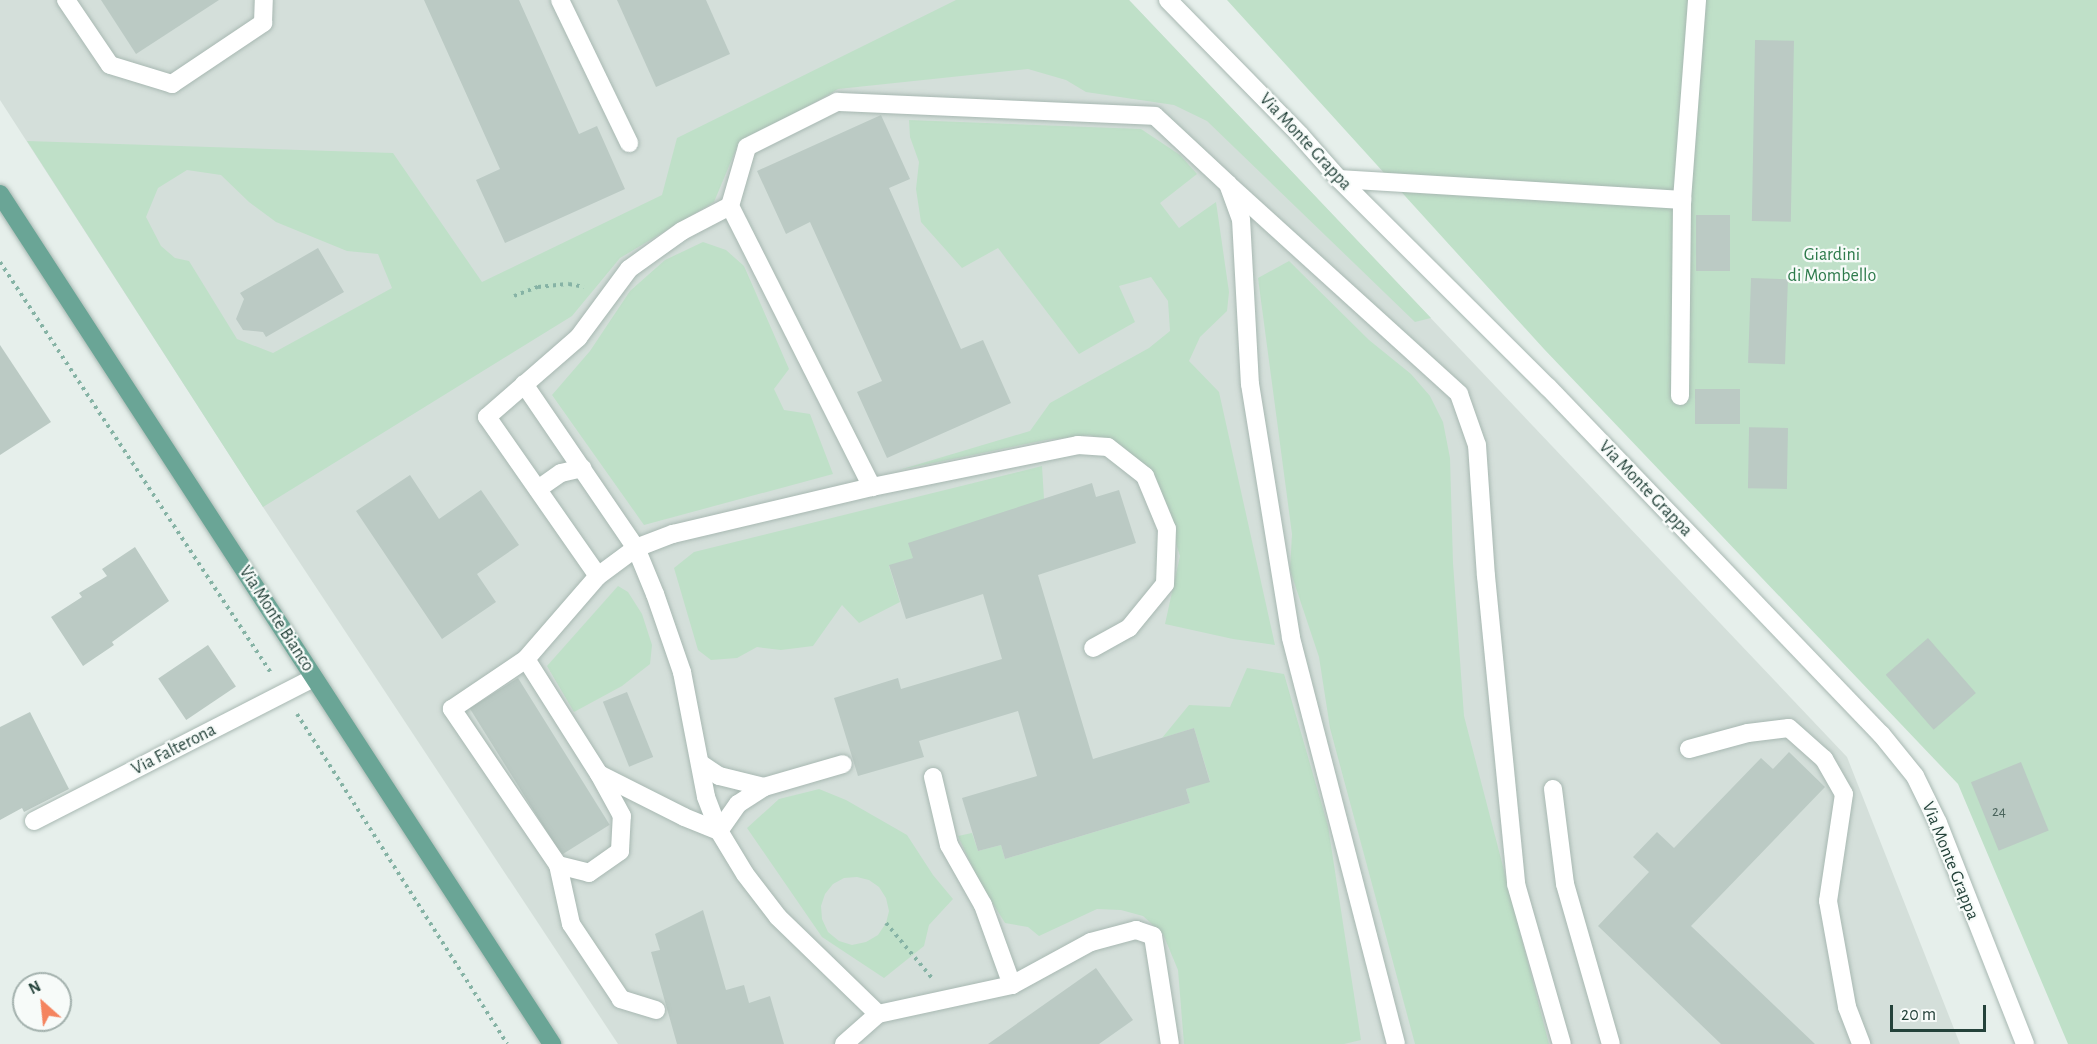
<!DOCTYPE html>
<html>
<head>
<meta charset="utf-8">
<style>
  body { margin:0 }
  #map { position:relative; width:2097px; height:1044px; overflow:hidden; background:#e6efeb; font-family:"Alegreya Sans",sans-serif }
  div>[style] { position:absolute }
  .built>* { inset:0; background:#d4dfda }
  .green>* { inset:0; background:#bfe0c8 }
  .building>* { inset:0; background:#bbcac4; transform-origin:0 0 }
  .path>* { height:4px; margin-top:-2px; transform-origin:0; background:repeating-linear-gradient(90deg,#86b3a5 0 3px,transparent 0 7.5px) }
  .roads { filter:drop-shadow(0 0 2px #a8b8b2) drop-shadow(0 0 2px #a8b8b2) }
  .service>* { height:18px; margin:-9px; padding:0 9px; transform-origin:9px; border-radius:9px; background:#fff }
  .minor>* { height:18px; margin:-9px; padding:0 9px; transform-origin:9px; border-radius:9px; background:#fff }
  .primary>* { height:18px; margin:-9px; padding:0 9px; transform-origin:9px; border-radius:9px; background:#6aa596 }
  span { translate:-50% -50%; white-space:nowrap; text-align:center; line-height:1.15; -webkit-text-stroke:4.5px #f7fbf9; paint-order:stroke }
  .number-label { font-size:15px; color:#4a645c }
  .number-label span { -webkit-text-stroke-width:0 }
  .street-label { font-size:18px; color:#24423a }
  .park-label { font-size:18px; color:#2d7a4b }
  .north { position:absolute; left:12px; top:972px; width:60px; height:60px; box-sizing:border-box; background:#f7fbf9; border:2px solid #a3b1ad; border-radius:50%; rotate:333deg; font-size:16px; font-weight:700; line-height:24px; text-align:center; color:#24423a }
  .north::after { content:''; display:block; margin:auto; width:21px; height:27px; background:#f4845f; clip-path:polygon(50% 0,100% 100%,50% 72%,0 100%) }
  .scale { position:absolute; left:1890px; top:1005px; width:96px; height:27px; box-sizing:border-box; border:3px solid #24423a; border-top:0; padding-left:8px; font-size:18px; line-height:21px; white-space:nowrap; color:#24423a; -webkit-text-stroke:4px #f7fbf9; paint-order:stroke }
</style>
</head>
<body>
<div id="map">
  <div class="built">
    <div style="clip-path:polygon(0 0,1129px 0,1847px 757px,1960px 1044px,618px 1044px,263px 507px,0 100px)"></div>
  </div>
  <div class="green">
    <div style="clip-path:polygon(evenodd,956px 0,1129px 0,1431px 318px,1415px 322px,1207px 121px,1174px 105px,1086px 92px,1066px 80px,1028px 69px,838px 89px,737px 147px,714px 202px,620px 258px,572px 316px,263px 507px,27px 141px,393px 153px,482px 282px,662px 195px,677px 138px,956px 0,187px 170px,221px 175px,249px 202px,276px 222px,347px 251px,378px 254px,392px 288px,273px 353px,237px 339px,189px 261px,175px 258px,161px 246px,146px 217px,158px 188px,187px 170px)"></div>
    <div style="clip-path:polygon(1227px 0,2097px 0,2097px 1044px,2068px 1044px,1958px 784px,1544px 349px)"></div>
    <div style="clip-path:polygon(909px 120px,1141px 129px,1180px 155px,1197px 174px,1160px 203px,1179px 228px,1216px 202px,1229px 292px,1227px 311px,1200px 337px,1189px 361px,1219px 392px,1275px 645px,1233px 639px,1165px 624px,1180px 556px,1168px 518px,1118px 444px,1090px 435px,1046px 440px,899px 470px,1030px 431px,1050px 403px,1149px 348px,1170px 331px,1168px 301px,1151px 277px,1119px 286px,1135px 322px,1079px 354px,998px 248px,962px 268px,921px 222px,916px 189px,919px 162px,910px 137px)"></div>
    <div style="clip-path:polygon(703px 242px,726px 250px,744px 266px,789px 369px,774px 389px,784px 410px,810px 414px,833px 474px,644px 525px,552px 395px,590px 351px,630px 291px,665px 260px)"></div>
    <div style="clip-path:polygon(1289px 261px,1369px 340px,1411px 374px,1430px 396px,1443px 422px,1450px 458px,1453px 563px,1464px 716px,1549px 1044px,1415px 1044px,1330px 728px,1319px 657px,1290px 570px,1292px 534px,1258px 278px)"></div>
    <div style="clip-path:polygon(1042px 466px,1044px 499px,913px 558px,889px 566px,900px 602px,859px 623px,842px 605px,813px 646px,781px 650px,757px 647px,737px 658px,711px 660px,698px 650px,674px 568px,694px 552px)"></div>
    <div style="clip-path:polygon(618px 586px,628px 592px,642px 614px,652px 645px,650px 664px,622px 686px,574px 712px,547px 666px)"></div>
    <div style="clip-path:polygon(1247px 668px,1284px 674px,1328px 826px,1361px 1040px,1344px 1044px,1184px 1044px,1178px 970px,1163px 934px,1143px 916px,1121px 910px,1097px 909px,1039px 936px,1028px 927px,1005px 923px,978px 879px,958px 836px,972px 833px,978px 851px,1001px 845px,1005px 859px,1190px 803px,1186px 789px,1210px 781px,1194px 728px,1162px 738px,1189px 705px,1230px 707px)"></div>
    <div style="clip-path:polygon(evenodd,819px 789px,846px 800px,907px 835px,933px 875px,953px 899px,929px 925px,924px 946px,884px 978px,822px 937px,747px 828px,779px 799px,819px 789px,857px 877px,869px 880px,879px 887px,886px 898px,889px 911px,886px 923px,878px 935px,866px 942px,852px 945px,839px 941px,828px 932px,822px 919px,821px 906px,825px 894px,833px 884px,844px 878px,857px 877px)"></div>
  </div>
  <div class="building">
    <div style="clip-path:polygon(101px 0,219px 0,136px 54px)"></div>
    <div style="clip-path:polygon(424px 0,519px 0,579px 134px,597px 126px,625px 189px,505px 243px,476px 180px,500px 169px)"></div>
    <div style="clip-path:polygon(617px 0,706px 0,730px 54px,656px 87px)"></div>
    <div style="left:1755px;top:40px;width:39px;height:181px;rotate:1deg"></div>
    <div style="clip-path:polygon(881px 115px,910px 179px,889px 188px,961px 349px,983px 340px,1011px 403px,887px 458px,857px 392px,882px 381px,810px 222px,786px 234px,757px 171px)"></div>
    <div style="left:1696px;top:215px;width:34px;height:56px"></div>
    <div style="clip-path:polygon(318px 248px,344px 292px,266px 337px,263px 332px,243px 330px,236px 319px,244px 299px,240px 293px)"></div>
    <div style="left:1751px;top:278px;width:37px;height:85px;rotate:2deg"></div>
    <div style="clip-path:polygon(0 345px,51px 422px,0 455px)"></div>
    <div style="left:1740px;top:389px;width:35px;height:45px;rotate:90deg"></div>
    <div style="left:1788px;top:428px;width:61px;height:39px;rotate:91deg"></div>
    <div style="clip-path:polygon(410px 475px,439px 519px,481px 490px,519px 545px,477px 574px,496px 602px,442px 639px,356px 511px)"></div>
    <div style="clip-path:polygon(1092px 483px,1096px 497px,1119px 490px,1136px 543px,1038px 575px,1093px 759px,1194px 728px,1210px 782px,1186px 789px,1190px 803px,1005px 859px,1001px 845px,978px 851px,962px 798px,1037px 776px,1018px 711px,919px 741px,924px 757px,858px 776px,834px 698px,898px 678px,901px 689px,1002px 659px,983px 594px,906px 619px,889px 565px,913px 558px,908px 543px)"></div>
    <div style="clip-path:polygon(135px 547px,169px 601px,112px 642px,114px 645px,83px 666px,51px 617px,82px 597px,79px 593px,107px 576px,102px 569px)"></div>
    <div style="left:1928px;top:638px;width:73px;height:56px;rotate:49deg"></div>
    <div style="left:208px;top:645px;width:50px;height:60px;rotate:56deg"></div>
    <div style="left:518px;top:678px;width:173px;height:57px;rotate:58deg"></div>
    <div style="left:627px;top:692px;width:70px;height:26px;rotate:68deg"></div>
    <div style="clip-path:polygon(30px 712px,69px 789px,24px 812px,22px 808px,0 820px,0 727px)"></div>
    <div style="clip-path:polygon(1789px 752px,1825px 787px,1691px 926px,1815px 1044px,1721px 1044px,1598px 926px,1649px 872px,1633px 857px,1657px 832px,1674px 848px,1761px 758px,1773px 769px)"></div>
    <div style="left:2021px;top:762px;width:74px;height:54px;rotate:68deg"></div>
    <div style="clip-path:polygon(703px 910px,726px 990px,744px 985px,749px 1003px,770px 996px,784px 1044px,677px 1044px,651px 952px,660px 950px,655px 934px)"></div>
    <div style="clip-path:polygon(1096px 968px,1133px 1020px,1099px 1044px,988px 1044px)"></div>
  </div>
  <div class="path">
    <div style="left:0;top:262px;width:491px;rotate:56.6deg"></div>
    <div style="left:514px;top:296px;width:26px;rotate:-21deg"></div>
    <div style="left:538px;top:287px;width:31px;rotate:-6deg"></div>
    <div style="left:569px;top:284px;width:15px;rotate:11deg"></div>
    <div style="left:297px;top:714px;width:391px;rotate:57.5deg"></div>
    <div style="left:886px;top:923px;width:72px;rotate:50.1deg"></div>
  </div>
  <div class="roads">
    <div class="service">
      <div style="left:66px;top:0;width:78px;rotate:55.9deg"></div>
      <div style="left:110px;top:65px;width:65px;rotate:17deg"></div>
      <div style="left:172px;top:84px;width:110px;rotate:-33.8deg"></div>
      <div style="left:263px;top:23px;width:23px;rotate:-88deg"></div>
      <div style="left:560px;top:0;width:159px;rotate:64.2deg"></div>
      <div style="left:1339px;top:179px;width:344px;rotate:3.5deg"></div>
      <div style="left:1682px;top:200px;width:201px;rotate:-85.7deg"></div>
      <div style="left:1231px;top:187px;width:308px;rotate:42.2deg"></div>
      <div style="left:1459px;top:394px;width:54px;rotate:70.6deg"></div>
      <div style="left:1477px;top:445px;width:131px;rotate:86.1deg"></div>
      <div style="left:1486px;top:576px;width:309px;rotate:84.4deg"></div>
      <div style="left:1516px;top:884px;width:166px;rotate:74deg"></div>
      <div style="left:730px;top:206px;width:315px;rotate:63.2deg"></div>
      <div style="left:524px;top:384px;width:199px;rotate:55.7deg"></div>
      <div style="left:636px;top:548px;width:50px;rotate:67.6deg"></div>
      <div style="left:655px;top:594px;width:83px;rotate:70.9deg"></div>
      <div style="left:682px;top:672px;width:127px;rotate:79.1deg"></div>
      <div style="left:706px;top:797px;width:36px;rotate:69deg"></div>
      <div style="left:719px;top:831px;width:50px;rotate:58.8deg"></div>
      <div style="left:745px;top:874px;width:54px;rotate:52.5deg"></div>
      <div style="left:778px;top:917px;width:139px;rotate:44.1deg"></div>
      <div style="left:1680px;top:396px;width:196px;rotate:-89.4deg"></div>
      <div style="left:538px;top:489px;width:28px;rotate:-35deg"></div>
      <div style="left:561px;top:473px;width:22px;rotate:-13deg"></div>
      <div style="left:598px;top:576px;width:194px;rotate:-124.9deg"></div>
      <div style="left:487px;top:417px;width:121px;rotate:-41deg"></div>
      <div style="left:578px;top:338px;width:86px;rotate:-53.5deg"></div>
      <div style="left:629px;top:269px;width:65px;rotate:-35.6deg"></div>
      <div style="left:682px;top:231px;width:54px;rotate:-27.5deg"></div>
      <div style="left:730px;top:206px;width:61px;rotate:-73.9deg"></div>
      <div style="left:747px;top:147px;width:101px;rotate:-26.6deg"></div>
      <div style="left:837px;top:102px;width:318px;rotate:2.5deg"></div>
      <div style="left:1155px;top:116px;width:100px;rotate:43deg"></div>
      <div style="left:1228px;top:184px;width:37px;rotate:70deg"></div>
      <div style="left:1241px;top:219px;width:165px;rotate:86.9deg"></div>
      <div style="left:1250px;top:384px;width:257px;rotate:80.8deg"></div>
      <div style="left:1291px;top:638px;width:419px;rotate:75.5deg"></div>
      <div style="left:526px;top:659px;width:110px;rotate:-49.1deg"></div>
      <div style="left:598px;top:576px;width:47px;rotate:-36.4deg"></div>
      <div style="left:636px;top:548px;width:40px;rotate:-21deg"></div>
      <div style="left:673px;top:534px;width:204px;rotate:-13.3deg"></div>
      <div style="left:872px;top:487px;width:210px;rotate:-11.5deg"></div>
      <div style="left:1078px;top:445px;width:30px;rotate:4deg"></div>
      <div style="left:1108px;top:447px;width:47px;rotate:38.1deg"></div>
      <div style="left:1145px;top:476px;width:57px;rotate:67.5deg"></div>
      <div style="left:1167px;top:529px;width:55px;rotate:92.1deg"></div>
      <div style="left:1165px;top:584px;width:57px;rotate:129.3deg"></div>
      <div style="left:1129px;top:628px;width:41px;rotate:150.9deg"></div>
      <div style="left:1689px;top:749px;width:61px;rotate:-15.2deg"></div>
      <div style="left:1748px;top:733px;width:41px;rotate:-7deg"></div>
      <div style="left:1789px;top:728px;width:47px;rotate:41.5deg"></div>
      <div style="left:1824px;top:759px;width:40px;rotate:60.3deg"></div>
      <div style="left:1844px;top:794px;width:108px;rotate:98.5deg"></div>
      <div style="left:1828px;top:901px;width:108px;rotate:79.8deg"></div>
      <div style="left:1847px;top:1007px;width:40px;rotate:69deg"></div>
      <div style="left:933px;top:777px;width:70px;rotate:76.8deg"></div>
      <div style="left:949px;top:845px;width:69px;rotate:60.5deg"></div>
      <div style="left:983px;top:905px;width:85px;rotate:70.1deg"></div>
      <div style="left:764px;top:787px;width:82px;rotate:-16.2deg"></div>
      <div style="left:1553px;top:789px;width:96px;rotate:82.8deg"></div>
      <div style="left:1565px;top:884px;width:166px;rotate:74deg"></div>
      <div style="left:558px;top:865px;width:32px;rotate:14deg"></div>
      <div style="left:589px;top:873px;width:38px;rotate:-35deg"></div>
      <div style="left:620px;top:851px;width:35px;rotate:-87deg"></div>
      <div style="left:622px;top:816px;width:48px;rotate:-118.7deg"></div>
      <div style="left:656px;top:1010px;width:37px;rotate:-163deg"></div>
      <div style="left:621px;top:999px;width:90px;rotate:-123.7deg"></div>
      <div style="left:571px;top:924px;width:60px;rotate:-102.4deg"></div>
      <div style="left:558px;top:865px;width:189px;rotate:-124.2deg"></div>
      <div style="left:452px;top:709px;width:89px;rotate:-34deg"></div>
      <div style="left:526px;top:659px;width:136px;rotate:57.6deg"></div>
      <div style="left:599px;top:774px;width:95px;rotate:26.8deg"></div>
      <div style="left:684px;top:817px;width:38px;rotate:22deg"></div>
      <div style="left:719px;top:831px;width:33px;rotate:-55deg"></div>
      <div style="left:738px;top:804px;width:31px;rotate:-33deg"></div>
      <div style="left:764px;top:787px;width:46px;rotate:-166.3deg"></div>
      <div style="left:719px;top:776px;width:23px;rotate:-146deg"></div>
      <div style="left:844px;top:1044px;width:45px;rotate:-41.4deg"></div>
      <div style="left:878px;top:1014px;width:137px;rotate:-12.2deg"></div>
      <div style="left:1012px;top:985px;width:90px;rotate:-28.6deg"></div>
      <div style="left:1091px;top:942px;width:47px;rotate:-14.9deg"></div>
      <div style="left:1136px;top:930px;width:18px;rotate:19deg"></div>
      <div style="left:1153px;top:936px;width:109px;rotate:81.1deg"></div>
    </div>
    <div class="minor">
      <div style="left:1168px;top:0;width:189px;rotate:45.6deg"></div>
      <div style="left:1300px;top:135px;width:59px;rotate:48.4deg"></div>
      <div style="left:1339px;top:179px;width:295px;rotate:44.9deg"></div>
      <div style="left:1548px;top:387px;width:481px;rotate:46.2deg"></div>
      <div style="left:1881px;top:734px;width:54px;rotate:51deg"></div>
      <div style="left:1915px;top:776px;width:52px;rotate:63.9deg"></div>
      <div style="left:1938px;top:823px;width:238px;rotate:68.5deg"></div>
      <div style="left:34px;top:821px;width:314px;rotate:-27.1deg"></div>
    </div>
    <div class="primary">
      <div style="left:0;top:194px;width:1014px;rotate:57deg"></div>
    </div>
  </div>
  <div class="number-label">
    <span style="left:1999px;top:812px">24</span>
  </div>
  <div class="street-label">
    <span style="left:1305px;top:142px;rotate:47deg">Via Monte Grappa</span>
    <span style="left:1645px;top:489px;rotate:46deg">Via Monte Grappa</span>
    <span style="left:276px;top:619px;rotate:57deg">Via Monte Bianco</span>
    <span style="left:174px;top:750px;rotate:-27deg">Via Falterona</span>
    <span style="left:1950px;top:861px;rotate:68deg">Via Monte Grappa</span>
  </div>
  <div class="park-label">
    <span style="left:1832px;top:266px">Giardini<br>di Mombello</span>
  </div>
  <div class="north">N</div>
  <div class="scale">20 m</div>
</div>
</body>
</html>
